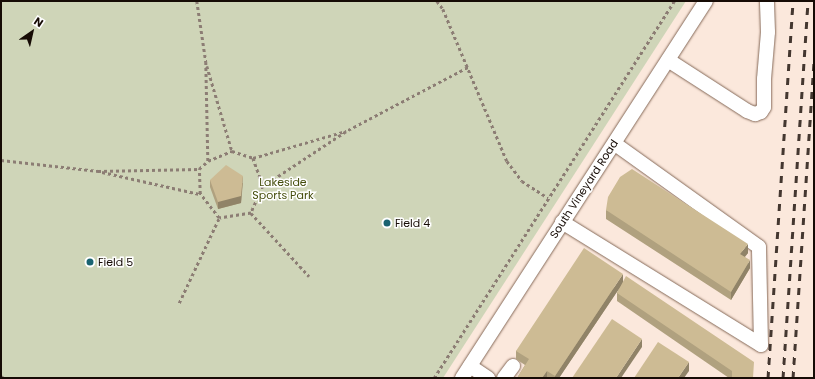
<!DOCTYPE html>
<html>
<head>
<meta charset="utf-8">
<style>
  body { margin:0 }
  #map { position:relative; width:815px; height:379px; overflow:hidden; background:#fbe8dc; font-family:Poppins,sans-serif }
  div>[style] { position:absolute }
  .green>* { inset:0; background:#cfd5b8 }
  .path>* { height:2.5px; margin-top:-1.25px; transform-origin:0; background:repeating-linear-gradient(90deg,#8c7d74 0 3px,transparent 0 6px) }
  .roads { filter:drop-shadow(0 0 1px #866a59) drop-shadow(0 0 1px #866a59) }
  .minor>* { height:14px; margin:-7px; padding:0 7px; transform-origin:7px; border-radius:7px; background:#fff }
  .rail>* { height:3px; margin-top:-1.5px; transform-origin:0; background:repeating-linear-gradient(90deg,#443730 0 7px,transparent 0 14px) }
  .wall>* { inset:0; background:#b0a17f }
  .shaded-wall>* { inset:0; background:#908368 }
  .building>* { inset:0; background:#cdbb94 }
  .dots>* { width:11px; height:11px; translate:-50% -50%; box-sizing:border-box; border:2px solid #fff; border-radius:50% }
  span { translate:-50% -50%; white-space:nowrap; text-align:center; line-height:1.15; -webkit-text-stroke:3px #fff; paint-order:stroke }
  .park-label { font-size:11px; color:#464e0d }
  .street-label { font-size:11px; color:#160b05 }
  .poi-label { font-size:11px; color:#160b05 }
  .left { translate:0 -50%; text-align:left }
  .frame { position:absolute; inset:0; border:2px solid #160b05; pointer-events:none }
  .north { position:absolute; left:12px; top:12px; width:40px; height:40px; -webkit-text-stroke:3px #fff; paint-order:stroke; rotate:34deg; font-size:11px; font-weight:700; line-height:16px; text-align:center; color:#160b05 }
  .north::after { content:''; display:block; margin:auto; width:14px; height:18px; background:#160b05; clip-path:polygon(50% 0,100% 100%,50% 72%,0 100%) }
</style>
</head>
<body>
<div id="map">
  <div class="green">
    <div style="clip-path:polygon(1px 1px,686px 1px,443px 378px,1px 378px)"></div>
  </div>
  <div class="path">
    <div style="left:197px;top:1px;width:62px;rotate:81.6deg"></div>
    <div style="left:206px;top:62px;width:99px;rotate:88.8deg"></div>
    <div style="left:437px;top:1px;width:10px;rotate:53deg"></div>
    <div style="left:443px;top:9px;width:165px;rotate:67.2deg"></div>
    <div style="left:507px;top:161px;width:25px;rotate:53deg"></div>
    <div style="left:522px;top:181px;width:31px;rotate:33deg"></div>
    <div style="left:207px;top:66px;width:89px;rotate:73.6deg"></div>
    <div style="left:253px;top:158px;width:97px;rotate:-16.2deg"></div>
    <div style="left:1px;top:160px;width:98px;rotate:6.5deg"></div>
    <div style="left:98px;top:171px;width:101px;rotate:-1.1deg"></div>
    <div style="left:199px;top:169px;width:12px;rotate:-42deg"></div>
    <div style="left:208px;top:161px;width:26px;rotate:-23deg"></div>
    <div style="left:232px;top:151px;width:22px;rotate:18deg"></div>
    <div style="left:253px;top:158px;width:30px;rotate:70deg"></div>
    <div style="left:263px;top:186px;width:30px;rotate:114deg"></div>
    <div style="left:251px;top:213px;width:32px;rotate:171deg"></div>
    <div style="left:219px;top:218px;width:31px;rotate:-128deg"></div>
    <div style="left:200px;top:194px;width:25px;rotate:-92deg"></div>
    <div style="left:102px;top:172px;width:100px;rotate:12.7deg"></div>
    <div style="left:263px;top:186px;width:102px;rotate:-33.4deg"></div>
    <div style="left:348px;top:130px;width:136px;rotate:-27.7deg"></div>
    <div style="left:251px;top:213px;width:86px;rotate:47.4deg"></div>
    <div style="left:179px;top:303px;width:94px;rotate:-64.8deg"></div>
    <div style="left:1px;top:376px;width:4px;rotate:34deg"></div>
    <div style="left:434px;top:378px;width:447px;rotate:-57.5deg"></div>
  </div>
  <div class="roads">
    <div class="minor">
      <div style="left:668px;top:60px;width:94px;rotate:32.8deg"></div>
      <div style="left:747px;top:111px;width:9px;rotate:21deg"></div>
      <div style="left:755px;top:114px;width:6px;rotate:-18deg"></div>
      <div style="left:761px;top:112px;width:6px;rotate:-59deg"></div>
      <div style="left:764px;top:107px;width:28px;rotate:-90deg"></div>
      <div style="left:764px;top:79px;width:47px;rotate:-85.1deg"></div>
      <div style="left:768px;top:32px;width:31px;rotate:-92deg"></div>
      <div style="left:562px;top:222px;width:234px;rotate:31.7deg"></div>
      <div style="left:761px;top:345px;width:98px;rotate:-91.2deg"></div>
      <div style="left:759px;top:247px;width:178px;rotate:-144.4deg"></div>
      <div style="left:470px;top:366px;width:22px;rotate:34deg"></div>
      <div style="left:462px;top:378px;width:449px;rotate:-57.1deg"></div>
      <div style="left:504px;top:378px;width:15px;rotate:-53deg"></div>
    </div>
  </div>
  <div class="rail">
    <div style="left:768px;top:378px;width:378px;rotate:-86.2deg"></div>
    <div style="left:783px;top:378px;width:378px;rotate:-86.2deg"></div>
    <div style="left:793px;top:378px;width:321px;rotate:-86.2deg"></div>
  </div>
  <div class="wall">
    <div style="clip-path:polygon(210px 180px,243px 183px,241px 203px,218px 209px,210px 187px)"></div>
    <div style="clip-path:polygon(606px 210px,748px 253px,745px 257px,750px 268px,731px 300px,606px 219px)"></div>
    <div style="clip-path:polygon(623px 282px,754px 378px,729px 378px,617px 301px,617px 293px,620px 287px,559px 378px,517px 378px,525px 365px,516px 359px,516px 351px)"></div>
  </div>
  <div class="shaded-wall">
    <div style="clip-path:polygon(243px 176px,241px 203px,218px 209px,218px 202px)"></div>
    <div style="clip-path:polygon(748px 244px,748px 253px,740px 262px,740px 254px)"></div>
    <div style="clip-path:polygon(750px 260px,750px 268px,731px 300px,731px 292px)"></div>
    <div style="clip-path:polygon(623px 274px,623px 283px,559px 378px,555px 378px,555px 376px)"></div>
    <div style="clip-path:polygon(642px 339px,642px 347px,621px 378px,616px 378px)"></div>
    <div style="clip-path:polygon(689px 362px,689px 371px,684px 378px,678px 378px)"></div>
    <div style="clip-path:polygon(547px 371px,547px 378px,542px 378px)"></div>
  </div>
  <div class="building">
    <div style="clip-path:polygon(226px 165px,243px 176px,241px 196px,218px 202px,210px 180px)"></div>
    <div style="clip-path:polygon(632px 169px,748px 244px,740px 254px,750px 260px,731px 292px,606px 210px,608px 197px,620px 177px)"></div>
    <div style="clip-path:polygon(584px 248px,623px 274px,555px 376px,547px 371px,542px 378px,517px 378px,529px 359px,516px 351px)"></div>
    <div style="clip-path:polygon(626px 276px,754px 362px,753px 378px,732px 378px,732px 371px,617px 293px)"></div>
    <div style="clip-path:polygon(612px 319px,642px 339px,616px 378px,572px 378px)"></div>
    <div style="clip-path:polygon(658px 342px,689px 362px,678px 378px,634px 378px)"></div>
  </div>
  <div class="dots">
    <div style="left:387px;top:223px;background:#1a6371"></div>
    <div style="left:90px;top:262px;background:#1a6371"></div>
  </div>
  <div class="park-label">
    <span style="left:283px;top:189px">Lakeside<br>Sports Park</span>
  </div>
  <div class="street-label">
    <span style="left:584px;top:189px;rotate:-57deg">South Vineyard Road</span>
  </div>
  <div class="poi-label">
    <span class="left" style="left:395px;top:223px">Field 4</span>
    <span class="left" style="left:98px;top:262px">Field 5</span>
  </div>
  <div class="frame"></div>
  <div class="north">N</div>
</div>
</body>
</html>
